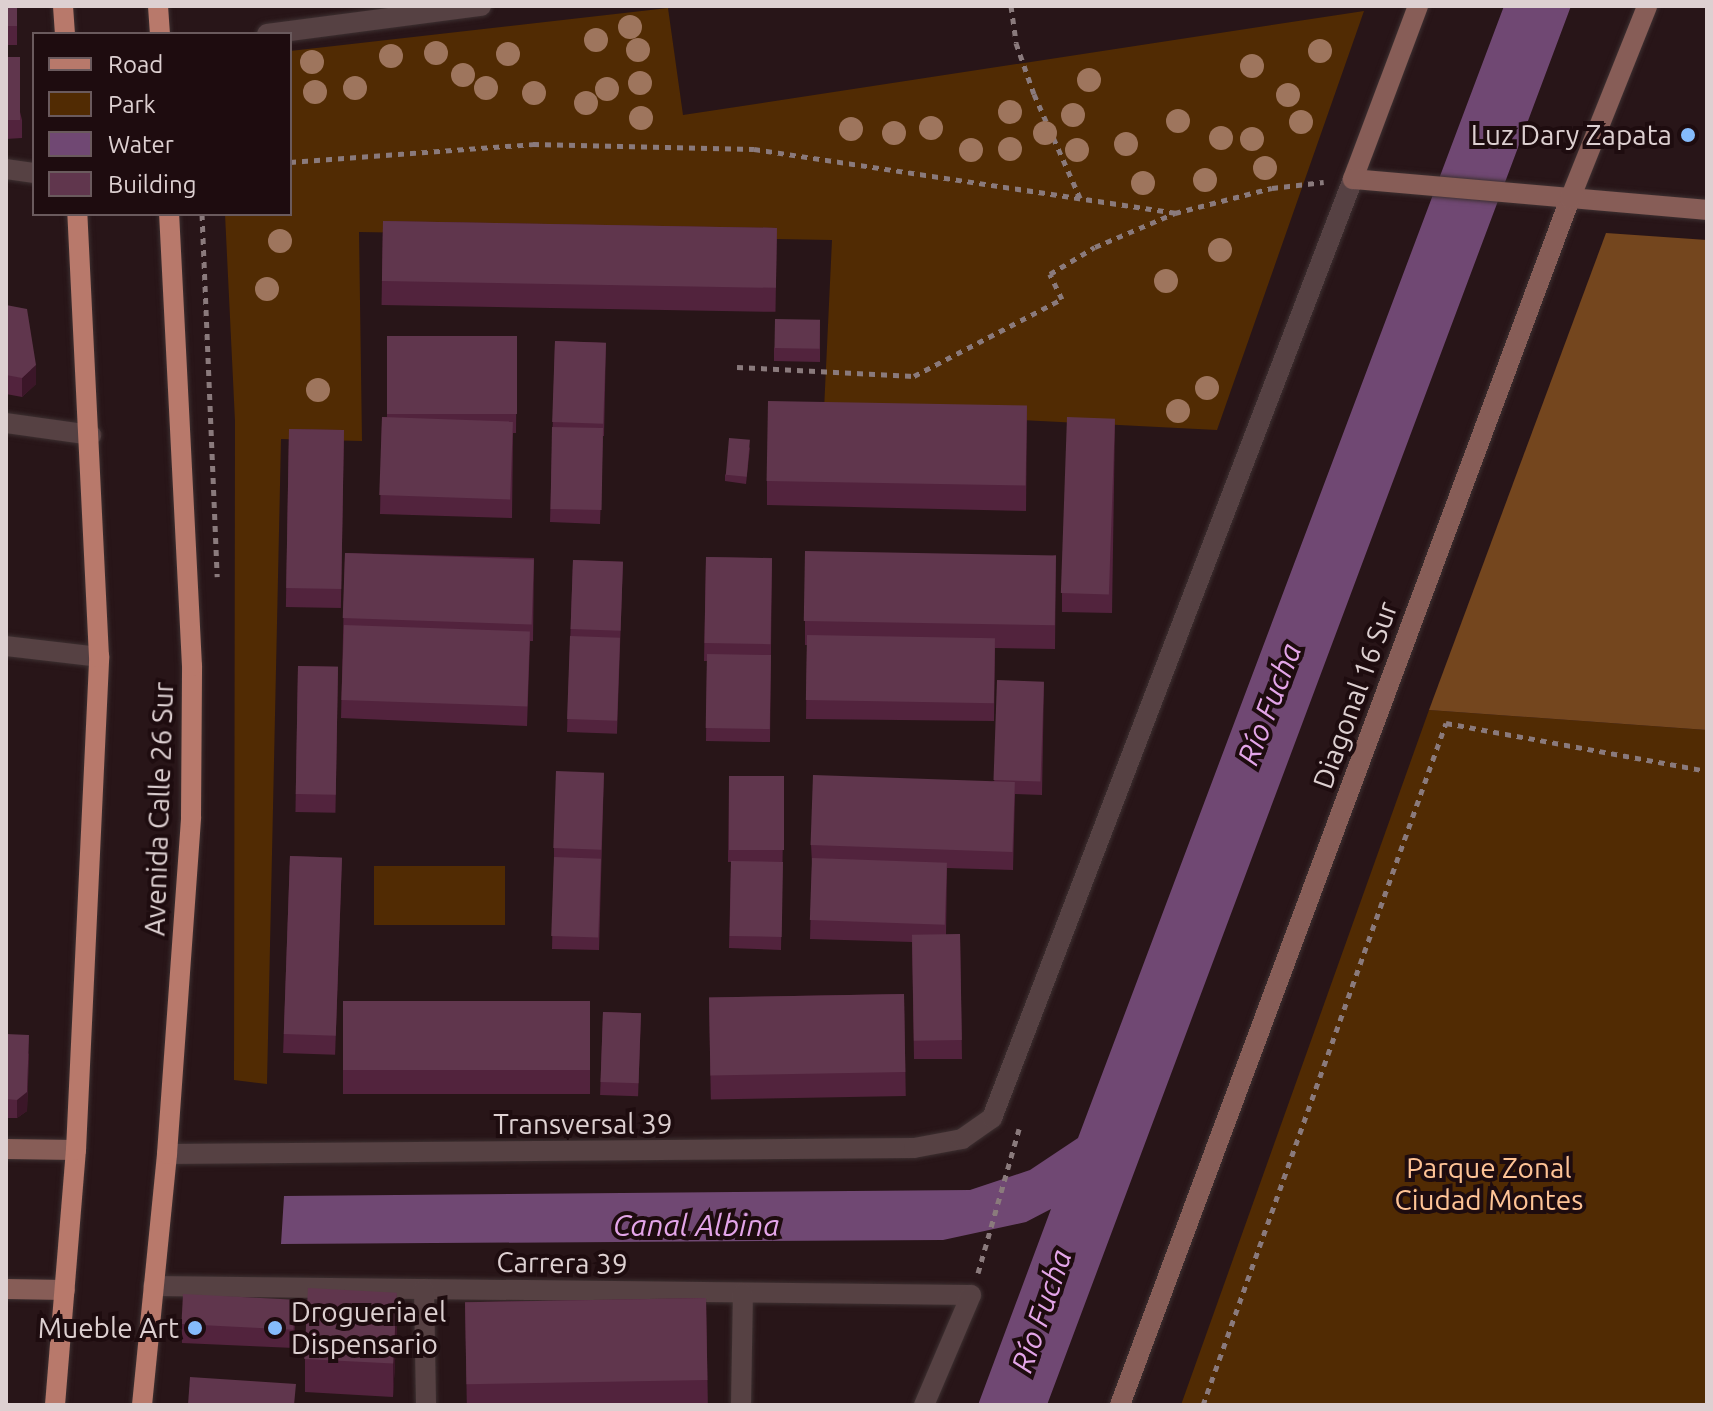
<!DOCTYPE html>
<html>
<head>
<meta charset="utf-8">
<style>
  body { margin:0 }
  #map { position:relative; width:1713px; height:1411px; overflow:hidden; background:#281518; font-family:Ubuntu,sans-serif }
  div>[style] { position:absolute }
  .green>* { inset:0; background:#512b03; transform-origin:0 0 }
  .forest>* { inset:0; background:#74461e }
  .water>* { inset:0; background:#704873 }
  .path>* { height:5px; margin-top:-2.5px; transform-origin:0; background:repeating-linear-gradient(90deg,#8a7a7c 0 6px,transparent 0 12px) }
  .roads { filter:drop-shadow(0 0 2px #3d3031) drop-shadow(0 0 2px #3d3031) }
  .street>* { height:20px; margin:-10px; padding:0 10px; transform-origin:10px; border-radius:10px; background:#564143 }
  .secondary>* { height:20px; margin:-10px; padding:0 10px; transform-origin:10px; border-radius:10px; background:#875d57 }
  .primary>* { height:20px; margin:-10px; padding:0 10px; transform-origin:10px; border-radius:10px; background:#b8796b }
  .trees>* { width:24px; height:24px; margin:-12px; border-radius:50%; background:#9e755d }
  .wall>* { inset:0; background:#52233d; transform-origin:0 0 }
  .shaded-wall>* { inset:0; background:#3b1628 }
  .building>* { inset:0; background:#60364d; transform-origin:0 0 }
  .dots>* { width:22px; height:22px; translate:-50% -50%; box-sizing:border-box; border:4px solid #1e0c0f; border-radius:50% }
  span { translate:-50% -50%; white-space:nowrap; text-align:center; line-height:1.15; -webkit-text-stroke:8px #1e0c0f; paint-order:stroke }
  .poi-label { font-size:28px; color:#ddd0d1 }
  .right { translate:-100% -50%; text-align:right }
  .left { translate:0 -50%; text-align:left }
  .street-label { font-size:28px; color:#ddd0d1 }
  .park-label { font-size:28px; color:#ffc496 }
  .water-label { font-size:30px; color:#e3a5e8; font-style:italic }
  .frame { position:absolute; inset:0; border:8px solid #ddd0d1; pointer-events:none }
  .legend { position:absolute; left:32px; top:32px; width:260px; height:184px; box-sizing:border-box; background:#1e0c0f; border:2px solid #6a5a5d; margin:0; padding:10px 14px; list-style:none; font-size:24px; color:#ddd0d1 }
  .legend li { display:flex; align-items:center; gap:16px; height:40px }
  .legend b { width:40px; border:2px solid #6a5a5d }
</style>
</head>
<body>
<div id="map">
  <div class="green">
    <div style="clip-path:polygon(668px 8px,683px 115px,1364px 11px,1217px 430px,824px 410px,832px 240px,359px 232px,362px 441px,281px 439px,267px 1084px,234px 1080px,235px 421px,225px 214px,290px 214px,290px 51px)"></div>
    <div style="clip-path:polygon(1429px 710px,1707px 730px,1707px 1405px,1181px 1405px)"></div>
    <div style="left:505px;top:866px;width:59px;height:131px;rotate:90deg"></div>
  </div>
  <div class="forest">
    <div style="clip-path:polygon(1606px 233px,1707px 240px,1707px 730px,1429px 710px)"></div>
  </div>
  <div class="water">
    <div style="clip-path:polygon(1504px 6px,1571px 6px,1047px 1405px,978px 1405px,1051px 1209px,1026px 1222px,943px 1240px,281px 1244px,284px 1196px,970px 1190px,1030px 1170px,1078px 1138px)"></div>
  </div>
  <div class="path">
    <div style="left:1011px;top:6px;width:37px;rotate:82deg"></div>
    <div style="left:1016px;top:43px;width:54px;rotate:70.6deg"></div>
    <div style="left:1034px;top:94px;width:114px;rotate:66.1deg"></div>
    <div style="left:290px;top:162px;width:244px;rotate:-4.2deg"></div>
    <div style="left:533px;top:144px;width:221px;rotate:1.3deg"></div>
    <div style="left:754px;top:149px;width:426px;rotate:8.6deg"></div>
    <div style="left:202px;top:214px;width:363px;rotate:87.6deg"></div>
    <div style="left:737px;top:367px;width:177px;rotate:2.9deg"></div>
    <div style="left:914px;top:376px;width:167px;rotate:-27.5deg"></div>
    <div style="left:1062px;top:299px;width:28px;rotate:-116deg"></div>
    <div style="left:1050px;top:274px;width:52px;rotate:-31deg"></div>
    <div style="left:1095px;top:247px;width:87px;rotate:-23deg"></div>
    <div style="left:1175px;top:213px;width:100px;rotate:-14.5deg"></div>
    <div style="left:1272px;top:188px;width:52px;rotate:-6.6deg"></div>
    <div style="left:978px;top:1273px;width:150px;rotate:-74.1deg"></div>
    <div style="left:1203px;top:1405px;width:724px;rotate:-70.39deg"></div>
    <div style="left:1446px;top:723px;width:265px;rotate:10.4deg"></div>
  </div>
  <div class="roads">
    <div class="street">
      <div style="left:267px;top:34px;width:216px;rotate:-7.5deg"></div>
      <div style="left:6px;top:169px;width:28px;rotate:8deg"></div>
      <div style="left:6px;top:423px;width:86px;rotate:8deg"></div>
      <div style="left:6px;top:646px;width:94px;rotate:6.7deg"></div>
      <div style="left:167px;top:1154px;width:747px;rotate:-0.46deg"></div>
      <div style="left:914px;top:1148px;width:49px;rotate:-10.6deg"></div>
      <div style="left:962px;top:1139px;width:37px;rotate:-35deg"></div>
      <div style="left:992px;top:1118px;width:1006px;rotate:-68.97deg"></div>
      <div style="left:153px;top:1286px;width:818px;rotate:0.63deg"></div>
      <div style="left:971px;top:1295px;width:120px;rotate:113.1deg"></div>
      <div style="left:424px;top:1289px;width:116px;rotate:89deg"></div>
      <div style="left:741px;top:1405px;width:112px;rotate:-89deg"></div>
    </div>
    <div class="secondary">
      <div style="left:1418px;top:6px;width:185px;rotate:110.6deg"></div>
      <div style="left:1353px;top:179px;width:355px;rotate:5deg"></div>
      <div style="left:6px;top:1149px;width:70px;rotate:0.8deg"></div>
      <div style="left:6px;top:1289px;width:59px;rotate:1deg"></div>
      <div style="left:1120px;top:1405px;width:1287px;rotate:-69.54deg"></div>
      <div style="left:1570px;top:199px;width:208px;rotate:-68.2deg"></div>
    </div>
    <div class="primary">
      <div style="left:63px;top:6px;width:28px;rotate:86deg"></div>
      <div style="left:158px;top:6px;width:28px;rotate:86deg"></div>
      <div style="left:55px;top:1405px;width:256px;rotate:-85.3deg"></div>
      <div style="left:76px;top:1150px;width:494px;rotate:-87.3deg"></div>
      <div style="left:99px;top:657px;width:444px;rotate:-92.8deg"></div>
      <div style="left:142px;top:1405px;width:252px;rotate:-84.3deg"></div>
      <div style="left:167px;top:1154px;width:338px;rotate:-85.9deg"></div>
      <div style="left:191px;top:817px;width:151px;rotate:-89.6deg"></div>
      <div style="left:192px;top:666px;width:453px;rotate:-92.9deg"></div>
    </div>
  </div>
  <div class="trees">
    <div style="left:630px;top:27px"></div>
    <div style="left:596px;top:40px"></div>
    <div style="left:638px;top:50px"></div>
    <div style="left:1320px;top:51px"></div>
    <div style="left:436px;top:53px"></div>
    <div style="left:508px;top:54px"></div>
    <div style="left:391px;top:56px"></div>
    <div style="left:312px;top:62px"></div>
    <div style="left:1252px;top:66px"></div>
    <div style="left:463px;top:75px"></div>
    <div style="left:1089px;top:80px"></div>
    <div style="left:640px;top:83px"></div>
    <div style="left:355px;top:88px"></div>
    <div style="left:486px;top:88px"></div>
    <div style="left:607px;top:89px"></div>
    <div style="left:315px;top:92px"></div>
    <div style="left:534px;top:93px"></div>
    <div style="left:1288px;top:95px"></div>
    <div style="left:586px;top:103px"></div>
    <div style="left:1010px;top:112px"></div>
    <div style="left:1073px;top:115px"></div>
    <div style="left:641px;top:118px"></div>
    <div style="left:1178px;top:121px"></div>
    <div style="left:1301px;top:122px"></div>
    <div style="left:931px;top:128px"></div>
    <div style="left:851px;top:129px"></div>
    <div style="left:894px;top:133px"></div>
    <div style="left:1045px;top:133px"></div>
    <div style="left:1221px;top:138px"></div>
    <div style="left:1252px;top:139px"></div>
    <div style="left:1126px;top:144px"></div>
    <div style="left:1010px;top:149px"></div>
    <div style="left:971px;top:150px"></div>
    <div style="left:1077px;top:150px"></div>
    <div style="left:1265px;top:168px"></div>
    <div style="left:1205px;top:180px"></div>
    <div style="left:1143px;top:183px"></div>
    <div style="left:280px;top:241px"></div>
    <div style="left:1220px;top:250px"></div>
    <div style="left:1166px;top:281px"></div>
    <div style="left:267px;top:289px"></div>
    <div style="left:1207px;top:388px"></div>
    <div style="left:318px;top:390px"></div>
    <div style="left:1178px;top:411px"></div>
  </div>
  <div class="wall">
    <div style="left:6px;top:6px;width:11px;height:39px"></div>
    <div style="clip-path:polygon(6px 57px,22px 120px,22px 138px,6px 139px)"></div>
    <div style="left:383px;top:221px;width:394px;height:84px;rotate:1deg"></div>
    <div style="clip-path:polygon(6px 305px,36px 384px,22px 397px,6px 394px)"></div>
    <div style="clip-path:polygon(820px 320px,820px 362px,774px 361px,774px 348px)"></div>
    <div style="clip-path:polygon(387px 336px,517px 337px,516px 433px,513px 433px,512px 518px,380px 514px,382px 417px,387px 417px)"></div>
    <div style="clip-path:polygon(555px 341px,606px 343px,604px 436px,603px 436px,600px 524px,550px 522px)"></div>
    <div style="clip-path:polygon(1027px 407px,1026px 511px,767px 505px,767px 481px)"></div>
    <div style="clip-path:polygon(1115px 419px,1112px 613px,1062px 612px,1062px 593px)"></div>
    <div style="left:289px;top:429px;width:55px;height:178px;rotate:1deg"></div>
    <div style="clip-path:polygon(750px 447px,746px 484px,725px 481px,725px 475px)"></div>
    <div style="clip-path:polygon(345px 553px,534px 558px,533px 641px,530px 641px,527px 726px,341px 718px)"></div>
    <div style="clip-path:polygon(1056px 555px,1055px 649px,995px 648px,994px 721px,806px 719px,807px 645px,805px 645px,805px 621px)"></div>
    <div style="clip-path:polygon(706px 557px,772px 558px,770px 742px,706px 741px,707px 661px,704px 661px)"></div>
    <div style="left:573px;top:560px;width:50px;height:172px;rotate:2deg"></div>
    <div style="left:298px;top:666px;width:40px;height:146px;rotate:1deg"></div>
    <div style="clip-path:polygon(1044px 682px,1042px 795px,1015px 794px,1013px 870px,947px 868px,946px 935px,960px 934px,962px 1059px,914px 1059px,912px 942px,810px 939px,812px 864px,811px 845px,994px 781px)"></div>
    <div style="clip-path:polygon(604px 773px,599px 950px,552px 949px,554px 861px,554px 848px)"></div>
    <div style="clip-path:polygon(729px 776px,784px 776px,781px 950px,729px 948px,731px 862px,728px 862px)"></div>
    <div style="left:290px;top:856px;width:52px;height:197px;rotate:2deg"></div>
    <div style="left:904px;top:994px;width:102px;height:195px;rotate:89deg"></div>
    <div style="left:343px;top:1001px;width:247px;height:93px"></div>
    <div style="left:603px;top:1012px;width:38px;height:83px;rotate:2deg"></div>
    <div style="clip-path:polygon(6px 1034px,29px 1054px,27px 1111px,17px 1118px,6px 1118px)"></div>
    <div style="left:706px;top:1298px;width:107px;height:241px;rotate:89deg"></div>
    <div style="clip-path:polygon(295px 1318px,294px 1348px,182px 1343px,182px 1324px)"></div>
    <div style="clip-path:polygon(397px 1326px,393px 1397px,305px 1392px,305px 1359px)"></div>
  </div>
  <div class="shaded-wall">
    <div style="clip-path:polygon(36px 365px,36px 384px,22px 397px,22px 378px)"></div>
    <div style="clip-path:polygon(29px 1035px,27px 1111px,17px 1118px,17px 1100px)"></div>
    <div style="clip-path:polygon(397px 1293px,397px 1326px,393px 1397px,393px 1363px)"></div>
  </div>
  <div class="building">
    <div style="left:6px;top:6px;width:11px;height:20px"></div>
    <div style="left:6px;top:57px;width:14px;height:63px"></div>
    <div style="left:383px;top:221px;width:394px;height:60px;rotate:1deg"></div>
    <div style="clip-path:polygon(6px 305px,27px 309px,36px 365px,22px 378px,6px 375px)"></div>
    <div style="left:775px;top:319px;width:45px;height:29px;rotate:1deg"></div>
    <div style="left:387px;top:336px;width:130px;height:78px"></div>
    <div style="left:555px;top:341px;width:51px;height:81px;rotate:2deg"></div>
    <div style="left:768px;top:401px;width:259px;height:80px;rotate:1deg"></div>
    <div style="left:382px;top:417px;width:131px;height:78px;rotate:2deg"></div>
    <div style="left:1067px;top:417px;width:48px;height:176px;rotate:2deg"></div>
    <div style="left:552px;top:427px;width:51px;height:82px;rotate:1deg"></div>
    <div style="left:289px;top:429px;width:55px;height:159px;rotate:1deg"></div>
    <div style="left:729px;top:438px;width:21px;height:37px;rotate:5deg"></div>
    <div style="left:805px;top:551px;width:251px;height:70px;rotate:1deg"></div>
    <div style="left:345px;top:553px;width:189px;height:65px;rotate:2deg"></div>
    <div style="left:706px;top:557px;width:66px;height:86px;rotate:1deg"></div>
    <div style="left:573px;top:560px;width:50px;height:69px;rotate:2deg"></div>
    <div style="left:344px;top:625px;width:186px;height:75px;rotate:2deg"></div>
    <div style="left:807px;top:635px;width:188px;height:65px;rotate:1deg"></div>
    <div style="left:570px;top:636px;width:50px;height:83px;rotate:2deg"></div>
    <div style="left:707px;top:654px;width:64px;height:74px;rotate:1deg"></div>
    <div style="left:298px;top:666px;width:40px;height:128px;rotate:1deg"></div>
    <div style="left:997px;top:680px;width:47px;height:100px;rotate:2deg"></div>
    <div style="left:556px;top:771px;width:48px;height:77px;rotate:2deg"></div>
    <div style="left:813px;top:775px;width:202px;height:70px;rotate:2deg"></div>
    <div style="left:729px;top:776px;width:55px;height:74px"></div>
    <div style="left:290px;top:856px;width:52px;height:178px;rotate:2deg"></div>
    <div style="left:554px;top:857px;width:47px;height:79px;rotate:2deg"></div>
    <div style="left:812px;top:858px;width:135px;height:62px;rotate:2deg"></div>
    <div style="left:731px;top:861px;width:52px;height:75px;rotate:1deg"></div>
    <div style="left:960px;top:934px;width:106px;height:48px;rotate:89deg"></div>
    <div style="left:904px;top:994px;width:78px;height:195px;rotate:89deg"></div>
    <div style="left:343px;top:1001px;width:247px;height:69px"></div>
    <div style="left:603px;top:1012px;width:38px;height:70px;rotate:2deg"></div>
    <div style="clip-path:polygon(6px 1034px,29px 1035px,27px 1092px,17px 1100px,6px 1099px)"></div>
    <div style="left:308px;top:1288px;width:89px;height:71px;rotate:3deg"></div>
    <div style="left:183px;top:1294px;width:112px;height:30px;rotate:3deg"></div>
    <div style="left:706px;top:1298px;width:82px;height:241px;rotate:89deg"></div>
    <div style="clip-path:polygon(190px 1377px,296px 1384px,294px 1405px,188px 1405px)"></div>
  </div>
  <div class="dots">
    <div style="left:1688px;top:135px;background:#85bbfb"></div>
    <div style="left:195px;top:1328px;background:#85bbfb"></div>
    <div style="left:275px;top:1328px;background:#85bbfb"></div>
  </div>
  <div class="poi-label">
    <span class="right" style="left:1672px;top:135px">Luz Dary Zapata</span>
    <span class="left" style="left:291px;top:1328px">Drogueria el<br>Dispensario</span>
    <span class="right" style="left:179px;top:1328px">Mueble Art</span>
  </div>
  <div class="street-label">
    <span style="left:1355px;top:695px;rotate:-70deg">Diagonal 16 Sur</span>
    <span style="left:159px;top:809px;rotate:-88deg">Avenida Calle 26 Sur</span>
    <span style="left:583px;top:1124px">Transversal 39</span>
    <span style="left:562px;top:1263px;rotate:1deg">Carrera 39</span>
  </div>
  <div class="park-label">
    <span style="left:1489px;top:1184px">Parque Zonal<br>Ciudad Montes</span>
  </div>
  <div class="water-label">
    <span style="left:1269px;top:704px;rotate:-69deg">Río Fucha</span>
    <span style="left:696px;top:1225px">Canal Albina</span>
    <span style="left:1041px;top:1311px;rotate:-71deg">Río Fucha</span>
  </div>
  <div class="frame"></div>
  <ul class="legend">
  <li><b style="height:10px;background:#b8796b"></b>Road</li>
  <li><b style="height:22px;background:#512b03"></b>Park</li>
  <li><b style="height:22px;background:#704873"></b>Water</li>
  <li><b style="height:22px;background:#60364d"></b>Building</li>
  </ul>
</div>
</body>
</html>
